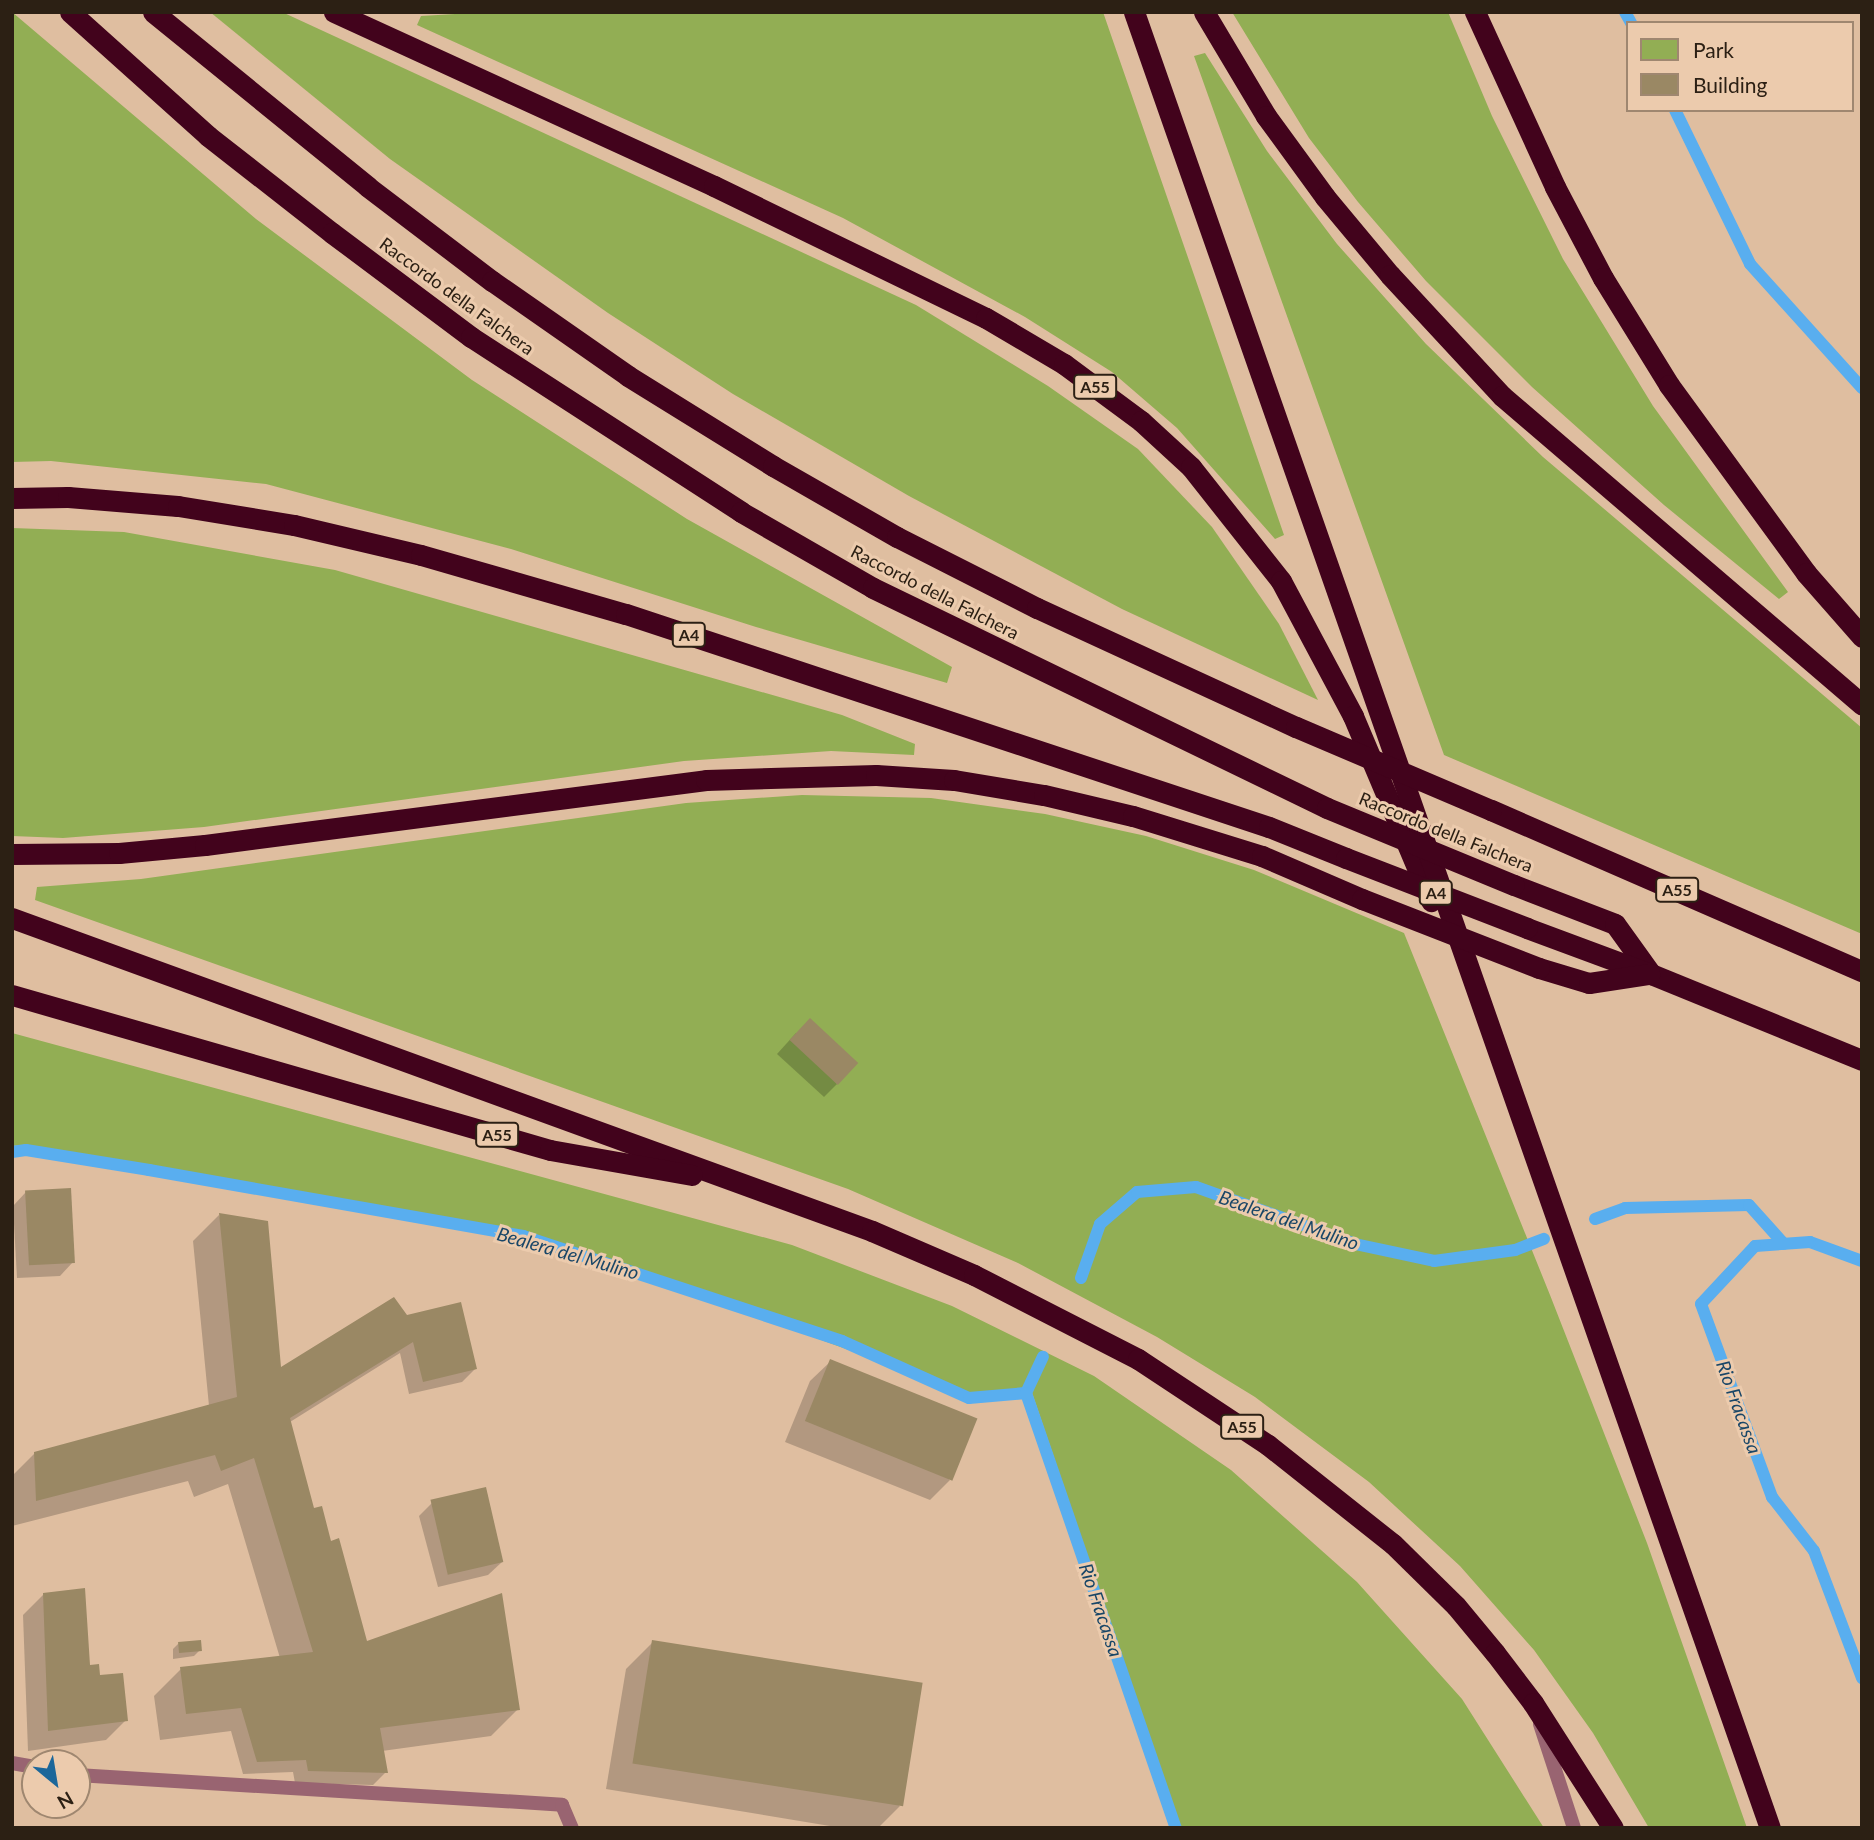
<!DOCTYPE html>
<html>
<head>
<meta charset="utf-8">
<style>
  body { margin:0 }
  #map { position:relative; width:1874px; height:1840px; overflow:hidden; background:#dfbea0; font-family:Lato,sans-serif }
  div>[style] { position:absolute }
  .green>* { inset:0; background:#92ae54 }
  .shadow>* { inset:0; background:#0003 }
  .stream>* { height:12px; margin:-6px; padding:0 6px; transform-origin:6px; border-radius:6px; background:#59aeef }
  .building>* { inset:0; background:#9a8864; transform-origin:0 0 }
  .service>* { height:14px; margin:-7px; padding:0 7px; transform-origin:7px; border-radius:7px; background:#996471 }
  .motorway>* { height:21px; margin:-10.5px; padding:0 10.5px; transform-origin:10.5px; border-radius:10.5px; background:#42031c }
  .motorway-bridge>* { height:21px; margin:-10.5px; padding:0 10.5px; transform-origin:10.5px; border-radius:10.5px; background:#42031c }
  span { translate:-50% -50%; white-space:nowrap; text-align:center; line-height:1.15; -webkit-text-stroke:6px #eccbad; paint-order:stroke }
  .shield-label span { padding:2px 5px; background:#eccbad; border:2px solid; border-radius:5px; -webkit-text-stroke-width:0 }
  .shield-label { font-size:16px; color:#2c2014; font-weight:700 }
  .street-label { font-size:18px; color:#2c2014 }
  .water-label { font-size:19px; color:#194667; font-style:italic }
  .frame { position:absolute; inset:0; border:14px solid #2c2014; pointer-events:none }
  .legend { position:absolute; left:1626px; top:21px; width:228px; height:91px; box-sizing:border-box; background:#eccbad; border:2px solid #9f8770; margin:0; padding:9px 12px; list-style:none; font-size:21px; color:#2c2014 }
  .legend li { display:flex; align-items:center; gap:14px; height:35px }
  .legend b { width:35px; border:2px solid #9f8770 }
  .north { position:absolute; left:21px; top:1749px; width:70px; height:70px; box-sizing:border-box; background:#eccbad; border:2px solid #9f8770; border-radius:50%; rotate:150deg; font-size:19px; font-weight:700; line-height:28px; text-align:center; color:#2c2014 }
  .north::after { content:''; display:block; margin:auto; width:24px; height:32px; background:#1c679a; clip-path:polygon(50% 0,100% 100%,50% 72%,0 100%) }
</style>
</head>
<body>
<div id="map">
  <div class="green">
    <div style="clip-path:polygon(12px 12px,256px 219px,472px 380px,687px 519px,952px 667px,947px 683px,756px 627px,511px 549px,266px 484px,51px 461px,12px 462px)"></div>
    <div style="clip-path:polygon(210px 12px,282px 12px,916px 305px,1048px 386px,1138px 449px,1212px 527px,1279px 624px,1318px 700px,1122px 609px,909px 496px,733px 394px,608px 313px,390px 159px)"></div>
    <div style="clip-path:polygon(489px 12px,1103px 12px,1284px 535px,1275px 539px,1177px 428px,1112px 372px,1025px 317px,843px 218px,417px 25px,421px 16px)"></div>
    <div style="clip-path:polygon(1232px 12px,1448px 12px,1492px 116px,1563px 259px,1653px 406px,1788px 592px,1779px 599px,1664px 505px,1532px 387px,1426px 281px,1358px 202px,1309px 138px)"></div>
    <div style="clip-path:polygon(1205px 53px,1267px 151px,1337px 244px,1426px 344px,1543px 457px,1862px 728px,1862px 934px,1444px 755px,1194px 56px)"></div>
    <div style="clip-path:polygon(12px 528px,124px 532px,335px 570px,842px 715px,915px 744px,914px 755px,831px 751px,684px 761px,204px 827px,63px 838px,12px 836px)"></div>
    <div style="clip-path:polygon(802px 795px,931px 798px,1045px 814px,1146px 836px,1254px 870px,1404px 933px,1550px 1295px,1647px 1543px,1747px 1828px,1649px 1828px,1593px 1733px,1534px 1650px,1460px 1566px,1369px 1482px,1255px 1397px,1157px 1337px,1018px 1263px,848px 1189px,35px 900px,37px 887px,141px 879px,686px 803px)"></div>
    <div style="clip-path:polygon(12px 1033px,792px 1245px,952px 1306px,1094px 1376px,1231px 1470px,1357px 1582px,1462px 1699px,1544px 1828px,1180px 1828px,1032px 1393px,1022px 1388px,970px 1394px,521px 1231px,24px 1145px,12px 1146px)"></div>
  </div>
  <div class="shadow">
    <div style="clip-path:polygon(796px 1033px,837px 1084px,824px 1097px,777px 1054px)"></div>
    <div style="clip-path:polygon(26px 1192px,73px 1262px,60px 1276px,17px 1278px,13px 1206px)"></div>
    <div style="clip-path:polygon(219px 1215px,280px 1370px,406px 1317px,475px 1369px,462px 1382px,409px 1394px,400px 1353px,290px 1422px,313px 1510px,330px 1543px,366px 1643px,518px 1709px,491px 1736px,382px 1751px,386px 1772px,373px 1785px,295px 1783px,293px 1772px,243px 1774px,231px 1731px,160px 1740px,154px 1696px,181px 1669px,280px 1658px,228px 1484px,194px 1497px,188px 1481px,12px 1526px,12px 1476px,35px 1453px,209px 1406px,193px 1241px)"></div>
    <div style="clip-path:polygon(831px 1361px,950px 1480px,930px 1500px,785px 1442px,810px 1381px)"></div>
    <div style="clip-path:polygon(432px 1503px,502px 1562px,488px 1575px,438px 1587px,419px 1516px)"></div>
    <div style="clip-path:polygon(44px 1594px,126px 1720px,106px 1740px,28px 1751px,23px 1615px)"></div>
    <div style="clip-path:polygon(653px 1642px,900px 1806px,878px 1828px,842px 1828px,606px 1789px,626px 1669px)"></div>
    <div style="clip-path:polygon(179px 1643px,200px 1650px,194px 1656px,173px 1659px,173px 1649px)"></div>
  </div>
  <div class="stream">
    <div style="left:1625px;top:12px;width:13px;rotate:61deg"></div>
    <div style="left:1675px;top:110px;width:171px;rotate:64deg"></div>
    <div style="left:1750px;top:264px;width:167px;rotate:47.9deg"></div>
    <div style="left:12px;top:1152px;width:14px;rotate:-8deg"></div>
    <div style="left:26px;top:1150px;width:125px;rotate:9.2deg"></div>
    <div style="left:149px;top:1170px;width:380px;rotate:10deg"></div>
    <div style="left:523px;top:1236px;width:336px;rotate:18.2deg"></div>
    <div style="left:842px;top:1341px;width:139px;rotate:24.2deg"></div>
    <div style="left:969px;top:1398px;width:57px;rotate:-5deg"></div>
    <div style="left:1026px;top:1393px;width:40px;rotate:-65deg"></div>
    <div style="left:1595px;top:1219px;width:32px;rotate:-20deg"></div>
    <div style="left:1625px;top:1208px;width:124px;rotate:-1.4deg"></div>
    <div style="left:1749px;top:1205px;width:52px;rotate:48.1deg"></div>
    <div style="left:1862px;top:1261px;width:55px;rotate:-159.9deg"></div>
    <div style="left:1810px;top:1242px;width:55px;rotate:175.8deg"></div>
    <div style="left:1755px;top:1246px;width:79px;rotate:133deg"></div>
    <div style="left:1701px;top:1304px;width:206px;rotate:69.8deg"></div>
    <div style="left:1772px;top:1497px;width:68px;rotate:52.1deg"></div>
    <div style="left:1814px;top:1551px;width:136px;rotate:69.3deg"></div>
    <div style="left:1081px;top:1278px;width:57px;rotate:-70.6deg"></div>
    <div style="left:1100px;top:1224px;width:49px;rotate:-40.9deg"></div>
    <div style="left:1137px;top:1192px;width:59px;rotate:-4.8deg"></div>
    <div style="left:1196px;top:1187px;width:169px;rotate:19.7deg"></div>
    <div style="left:1355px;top:1244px;width:81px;rotate:12.1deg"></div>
    <div style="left:1434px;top:1261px;width:82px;rotate:-7.7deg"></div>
    <div style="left:1515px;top:1250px;width:31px;rotate:-21deg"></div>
    <div style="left:1026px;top:1393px;width:460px;rotate:71deg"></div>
  </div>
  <div class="building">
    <div style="left:810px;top:1018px;width:66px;height:30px;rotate:43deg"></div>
    <div style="left:71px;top:1188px;width:75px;height:46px;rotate:87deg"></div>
    <div style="clip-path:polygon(219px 1213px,268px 1221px,281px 1367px,394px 1297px,407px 1315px,461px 1302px,477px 1369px,423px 1382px,413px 1342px,290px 1418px,314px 1508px,322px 1506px,331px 1541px,339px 1538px,367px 1641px,502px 1593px,520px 1710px,380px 1728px,388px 1773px,308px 1771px,306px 1760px,257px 1762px,241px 1708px,186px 1714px,180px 1667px,313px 1652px,254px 1458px,221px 1471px,215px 1455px,36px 1501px,34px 1452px,237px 1397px)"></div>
    <div style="left:830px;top:1359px;width:159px;height:67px;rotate:22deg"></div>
    <div style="left:486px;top:1487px;width:77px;height:57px;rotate:77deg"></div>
    <div style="clip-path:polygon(85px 1588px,90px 1665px,99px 1664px,100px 1675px,123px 1673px,128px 1721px,48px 1731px,43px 1593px)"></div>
    <div style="left:201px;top:1640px;width:11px;height:23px;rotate:85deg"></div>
    <div style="left:652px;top:1640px;width:274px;height:125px;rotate:9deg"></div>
  </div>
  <div class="service">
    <div style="left:1540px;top:1724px;width:109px;rotate:71.9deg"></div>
    <div style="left:12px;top:1763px;width:23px;rotate:10deg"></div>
    <div style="left:77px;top:1775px;width:486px;rotate:3.5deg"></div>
    <div style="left:562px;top:1805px;width:25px;rotate:67deg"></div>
  </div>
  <div class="motorway">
    <div style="left:70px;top:12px;width:186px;rotate:41.9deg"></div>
    <div style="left:208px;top:136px;width:157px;rotate:38deg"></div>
    <div style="left:332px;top:233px;width:174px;rotate:36.8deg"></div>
    <div style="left:471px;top:337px;width:322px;rotate:32.9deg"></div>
    <div style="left:741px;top:512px;width:152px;rotate:29.9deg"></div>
    <div style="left:873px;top:588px;width:504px;rotate:25.85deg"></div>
    <div style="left:153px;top:12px;width:277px;rotate:39.1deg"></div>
    <div style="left:368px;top:187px;width:156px;rotate:37.2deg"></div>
    <div style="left:492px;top:281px;width:166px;rotate:34.9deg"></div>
    <div style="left:628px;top:376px;width:171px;rotate:31.8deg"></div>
    <div style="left:773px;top:466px;width:143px;rotate:29.8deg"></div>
    <div style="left:897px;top:537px;width:157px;rotate:26.9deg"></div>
    <div style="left:1037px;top:608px;width:285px;rotate:24.7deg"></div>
    <div style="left:334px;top:12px;width:418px;rotate:24.6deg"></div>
    <div style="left:714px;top:186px;width:302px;rotate:25.9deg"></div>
    <div style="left:986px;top:318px;width:91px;rotate:30.5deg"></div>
    <div style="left:1064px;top:364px;width:96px;rotate:36.5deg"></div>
    <div style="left:1141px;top:421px;width:68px;rotate:42.6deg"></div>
    <div style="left:1191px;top:467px;width:145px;rotate:51.7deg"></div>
    <div style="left:1281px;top:581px;width:153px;rotate:61.9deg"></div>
    <div style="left:1353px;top:716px;width:201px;rotate:67.1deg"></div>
    <div style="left:1134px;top:12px;width:1924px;rotate:70.7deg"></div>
    <div style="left:1204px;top:12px;width:121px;rotate:59.2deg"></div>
    <div style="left:1266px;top:116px;width:100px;rotate:53.9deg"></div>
    <div style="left:1325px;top:197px;width:102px;rotate:50.2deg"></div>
    <div style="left:1390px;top:275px;width:165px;rotate:47.2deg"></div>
    <div style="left:1502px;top:396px;width:474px;rotate:40.6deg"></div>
    <div style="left:1475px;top:12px;width:192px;rotate:65.4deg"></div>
    <div style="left:1555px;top:187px;width:103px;rotate:62.2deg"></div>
    <div style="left:1603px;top:278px;width:126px;rotate:58.3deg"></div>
    <div style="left:1669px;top:385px;width:233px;rotate:53.9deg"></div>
    <div style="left:1806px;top:573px;width:85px;rotate:48.8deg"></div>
    <div style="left:12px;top:498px;width:56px;rotate:-1deg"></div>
    <div style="left:68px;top:497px;width:110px;rotate:4.7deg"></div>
    <div style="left:178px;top:506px;width:118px;rotate:9.3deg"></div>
    <div style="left:294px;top:525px;width:130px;rotate:13.3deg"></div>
    <div style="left:421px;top:555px;width:213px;rotate:16.1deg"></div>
    <div style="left:626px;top:614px;width:677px;rotate:18.33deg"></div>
    <div style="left:1269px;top:827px;width:83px;rotate:21.9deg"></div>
    <div style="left:1491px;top:810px;width:404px;rotate:23.5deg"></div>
    <div style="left:12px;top:854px;width:107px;rotate:-0.5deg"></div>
    <div style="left:119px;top:853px;width:86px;rotate:-5.3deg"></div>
    <div style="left:205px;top:845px;width:505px;rotate:-7.39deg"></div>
    <div style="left:706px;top:780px;width:170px;rotate:-1.7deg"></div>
    <div style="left:876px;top:775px;width:78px;rotate:3.7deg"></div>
    <div style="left:954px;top:780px;width:91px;rotate:9.5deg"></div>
    <div style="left:1044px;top:795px;width:91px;rotate:13.3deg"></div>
    <div style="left:1133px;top:816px;width:135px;rotate:17.2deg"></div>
    <div style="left:1262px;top:856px;width:109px;rotate:23.3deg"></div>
    <div style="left:1514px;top:885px;width:108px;rotate:21.1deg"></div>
    <div style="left:1615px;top:924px;width:62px;rotate:54.2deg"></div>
    <div style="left:12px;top:918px;width:915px;rotate:20deg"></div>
    <div style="left:872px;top:1231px;width:111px;rotate:23.3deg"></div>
    <div style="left:974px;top:1275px;width:184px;rotate:27.1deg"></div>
    <div style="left:1138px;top:1359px;width:156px;rotate:33.5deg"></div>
    <div style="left:1268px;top:1445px;width:159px;rotate:38.4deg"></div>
    <div style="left:1393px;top:1544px;width:88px;rotate:44.5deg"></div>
    <div style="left:1456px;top:1606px;width:61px;rotate:50.3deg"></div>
    <div style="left:1495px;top:1653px;width:63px;rotate:52.8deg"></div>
    <div style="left:1533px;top:1703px;width:148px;rotate:57.4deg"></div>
    <div style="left:1527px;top:928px;width:132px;rotate:20.4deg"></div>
    <div style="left:1651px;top:974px;width:228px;rotate:22.2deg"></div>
    <div style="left:1539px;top:968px;width:52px;rotate:16.7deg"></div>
    <div style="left:1589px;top:983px;width:61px;rotate:-8.5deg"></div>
    <div style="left:12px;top:995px;width:560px;rotate:16.07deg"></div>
    <div style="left:550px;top:1150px;width:144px;rotate:10deg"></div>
  </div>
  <div class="motorway-bridge">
    <div style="left:1296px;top:727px;width:212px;rotate:23.1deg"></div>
    <div style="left:1327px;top:808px;width:202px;rotate:22.4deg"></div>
    <div style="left:1346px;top:858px;width:194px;rotate:21.1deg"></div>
    <div style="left:1362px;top:899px;width:190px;rotate:21.3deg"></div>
  </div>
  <div class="shield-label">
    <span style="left:1095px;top:387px">A55</span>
    <span style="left:689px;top:635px">A4</span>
    <span style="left:1677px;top:890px">A55</span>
    <span style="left:1436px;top:893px">A4</span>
    <span style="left:497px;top:1135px">A55</span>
    <span style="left:1242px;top:1427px">A55</span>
  </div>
  <div class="street-label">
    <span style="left:457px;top:296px;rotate:36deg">Raccordo della Falchera</span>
    <span style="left:935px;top:592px;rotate:27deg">Raccordo della Falchera</span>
    <span style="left:1446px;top:832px;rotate:22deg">Raccordo della Falchera</span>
  </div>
  <div class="water-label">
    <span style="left:1289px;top:1220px;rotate:19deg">Bealera del Mulino</span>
    <span style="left:568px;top:1253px;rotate:16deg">Bealera del Mulino</span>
    <span style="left:1739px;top:1407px;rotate:70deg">Rio Fracassa</span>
    <span style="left:1101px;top:1610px;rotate:71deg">Rio Fracassa</span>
  </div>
  <div class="frame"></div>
  <ul class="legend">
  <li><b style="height:19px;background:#92ae54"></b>Park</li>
  <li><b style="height:19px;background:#9a8864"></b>Building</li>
  </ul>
  <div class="north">N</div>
</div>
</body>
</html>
